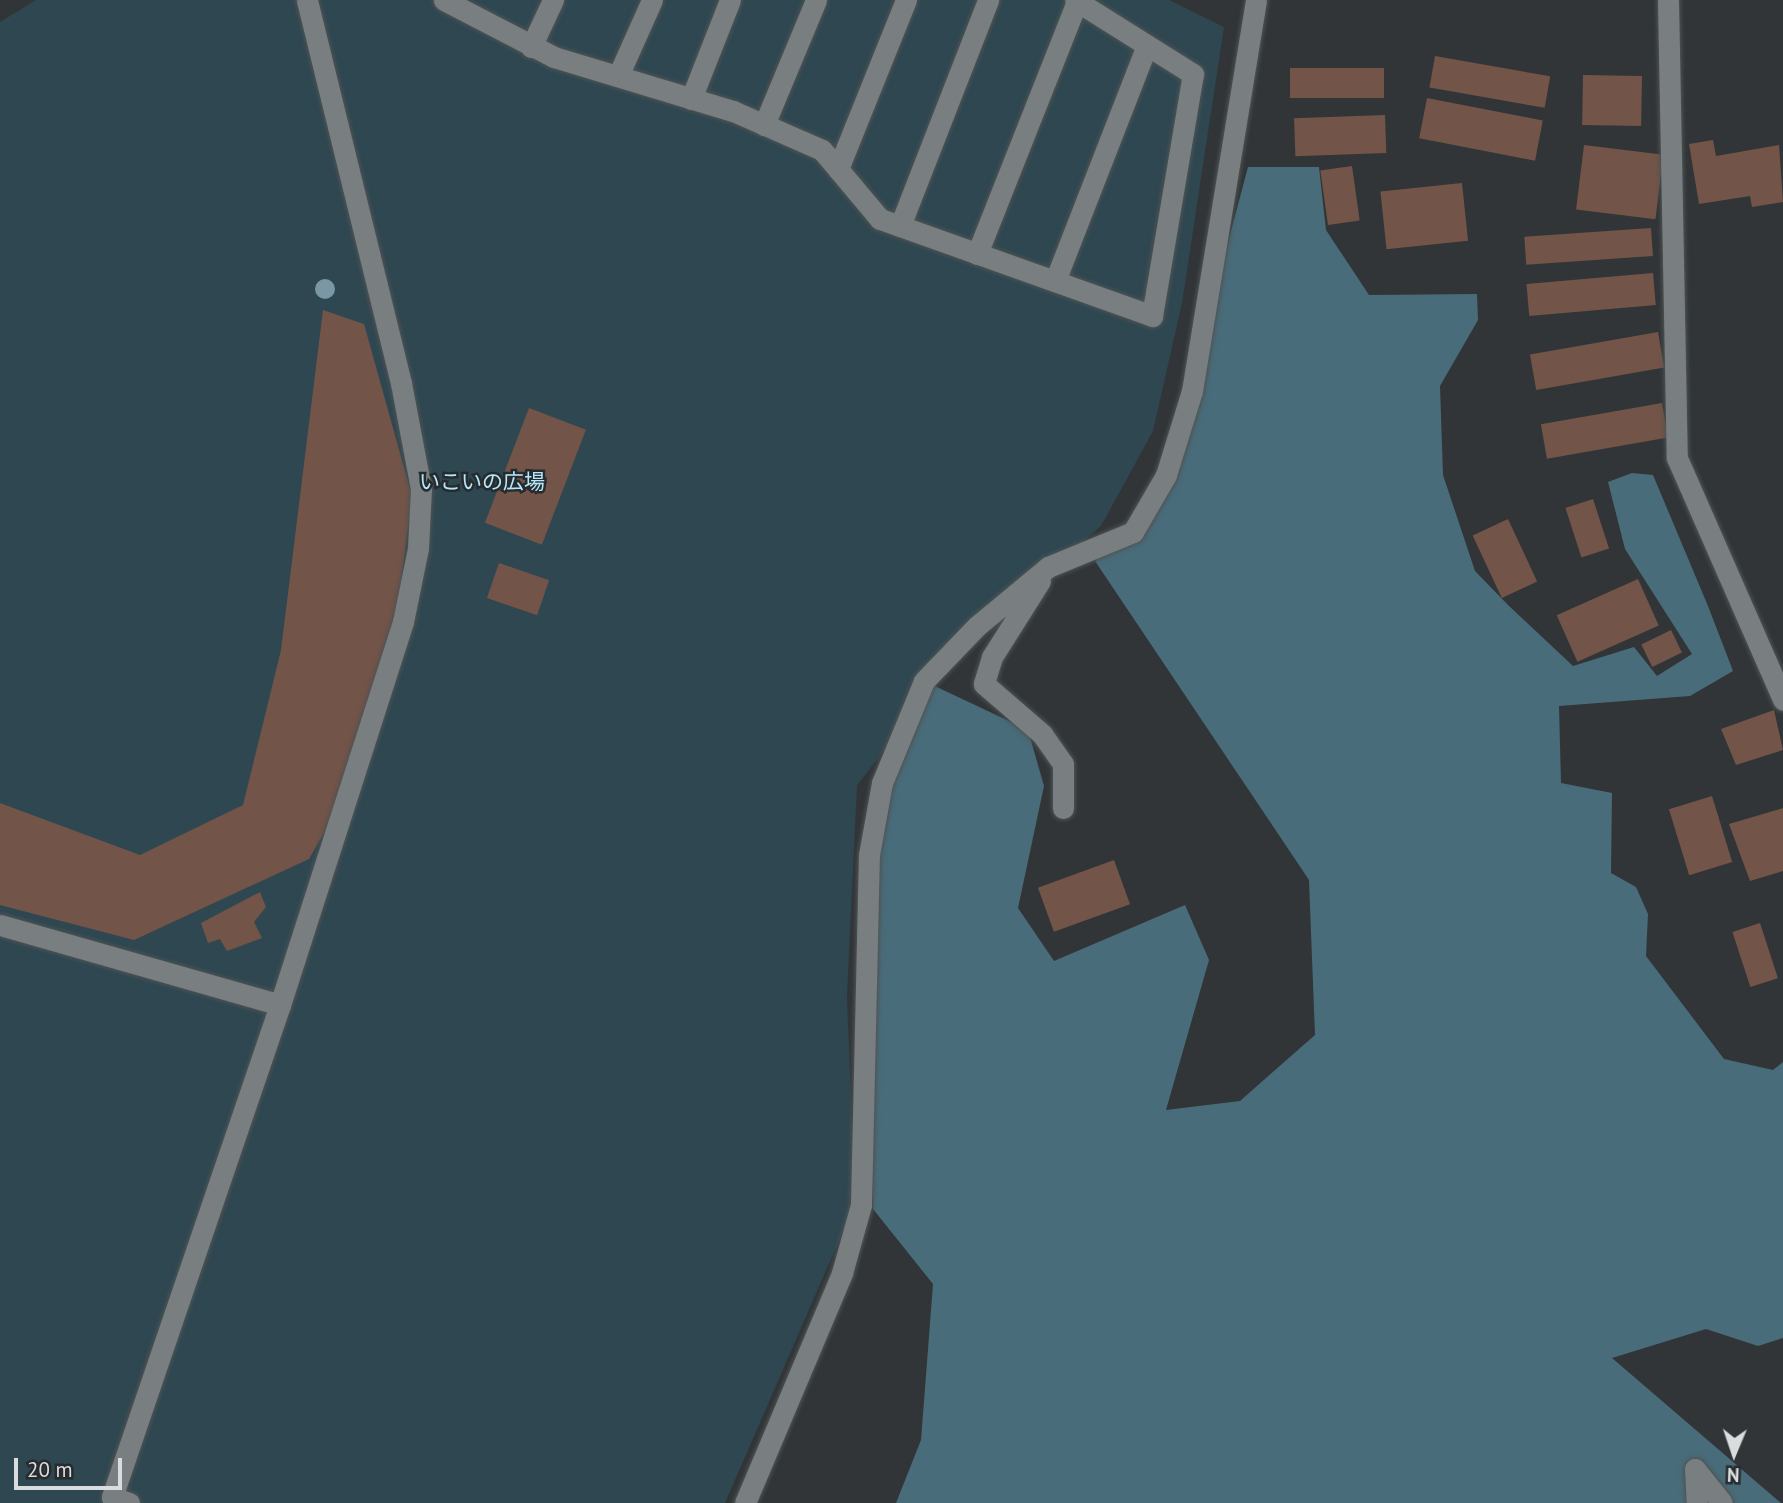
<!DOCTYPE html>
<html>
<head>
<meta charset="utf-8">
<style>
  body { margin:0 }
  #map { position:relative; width:1783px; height:1503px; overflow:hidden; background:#313537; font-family:"PT Sans","Noto Sans JP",sans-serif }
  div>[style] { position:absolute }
  .green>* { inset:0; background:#2e4751 }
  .forest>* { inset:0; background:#496c7a }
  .building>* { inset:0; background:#735448; transform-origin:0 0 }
  .roads { filter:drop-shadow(0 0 2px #4e5354) drop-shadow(0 0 2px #4e5354) }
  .minor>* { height:21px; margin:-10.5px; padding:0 10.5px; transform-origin:10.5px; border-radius:10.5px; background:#797f81 }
  .trees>* { width:20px; height:20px; margin:-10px; border-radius:50%; background:#7997a4 }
  span { translate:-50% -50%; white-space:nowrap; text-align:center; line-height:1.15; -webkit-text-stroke:5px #272b2d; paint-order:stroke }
  .park-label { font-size:21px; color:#b4e8fd }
  .north { position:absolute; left:1699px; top:1419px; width:70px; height:70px; -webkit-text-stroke:5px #272b2d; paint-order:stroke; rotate:182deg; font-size:19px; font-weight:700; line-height:28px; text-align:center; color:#daddde }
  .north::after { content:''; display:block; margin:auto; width:24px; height:32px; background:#daddde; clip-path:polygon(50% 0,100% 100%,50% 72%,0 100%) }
  .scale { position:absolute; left:14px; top:1458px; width:108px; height:32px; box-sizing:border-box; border:4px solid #daddde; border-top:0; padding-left:9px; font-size:21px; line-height:24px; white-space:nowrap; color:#daddde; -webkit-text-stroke:5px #272b2d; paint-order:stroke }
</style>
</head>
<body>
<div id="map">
  <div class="green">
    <div style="clip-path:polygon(36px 0,1169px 0,1224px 27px,1182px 303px,1153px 431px,1101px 526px,978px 632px,857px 785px,847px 996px,855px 1204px,725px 1503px,0 1503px,0 22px)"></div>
  </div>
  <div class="forest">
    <div style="clip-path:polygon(1248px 167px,1319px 167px,1326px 230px,1369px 295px,1477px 294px,1478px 320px,1440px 386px,1443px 475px,1475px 571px,1508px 605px,1573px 666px,1634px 647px,1657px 676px,1692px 654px,1625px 549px,1608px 482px,1632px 473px,1653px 475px,1708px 606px,1733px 671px,1690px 696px,1559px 706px,1561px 783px,1612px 793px,1611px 873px,1636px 887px,1648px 914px,1646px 956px,1724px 1059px,1773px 1070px,1783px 1062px,1783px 1338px,1758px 1346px,1706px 1329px,1612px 1358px,1781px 1503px,896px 1503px,921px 1440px,933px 1284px,873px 1209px,869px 855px,924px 681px,1028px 730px,1044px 786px,1018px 908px,1054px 961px,1185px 905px,1209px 960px,1166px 1110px,1240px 1101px,1315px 1035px,1309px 880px,1095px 561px,1166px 475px)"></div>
  </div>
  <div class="building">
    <div style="left:1435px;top:56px;width:117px;height:32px;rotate:10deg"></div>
    <div style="left:1290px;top:68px;width:94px;height:30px"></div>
    <div style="left:1583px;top:75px;width:59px;height:50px;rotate:1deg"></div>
    <div style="left:1427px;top:98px;width:118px;height:41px;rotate:11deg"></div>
    <div style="left:1385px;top:115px;width:38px;height:91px;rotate:88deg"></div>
    <div style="clip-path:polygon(1713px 140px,1716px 156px,1779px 145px,1783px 202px,1752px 207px,1750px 196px,1699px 204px,1689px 144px)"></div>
    <div style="left:1584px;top:145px;width:80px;height:65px;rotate:7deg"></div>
    <div style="left:1352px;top:166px;width:55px;height:32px;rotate:82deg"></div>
    <div style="left:1462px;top:183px;width:58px;height:82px;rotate:84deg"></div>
    <div style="left:1651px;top:228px;width:28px;height:127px;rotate:86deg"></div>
    <div style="left:1653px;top:273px;width:32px;height:127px;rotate:85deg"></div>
    <div style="clip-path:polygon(323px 310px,364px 324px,412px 496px,394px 637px,346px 795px,309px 859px,134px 940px,0 905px,0 803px,140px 855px,243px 805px,281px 650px)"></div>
    <div style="left:1658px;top:332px;width:36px;height:130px;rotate:80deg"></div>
    <div style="left:1662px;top:403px;width:35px;height:123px;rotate:80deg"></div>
    <div style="left:529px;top:408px;width:61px;height:123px;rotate:21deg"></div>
    <div style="left:1593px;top:499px;width:52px;height:29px;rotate:72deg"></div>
    <div style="left:1508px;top:519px;width:69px;height:39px;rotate:65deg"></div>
    <div style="left:499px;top:563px;width:53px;height:37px;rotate:19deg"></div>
    <div style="left:1638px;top:579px;width:51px;height:89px;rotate:66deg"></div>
    <div style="left:1671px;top:630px;width:25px;height:33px;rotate:64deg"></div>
    <div style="clip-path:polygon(1774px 710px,1783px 750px,1736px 765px,1721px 729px)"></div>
    <div style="left:1712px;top:796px;width:69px;height:45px;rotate:73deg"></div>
    <div style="clip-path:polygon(1783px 808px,1783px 871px,1750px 881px,1729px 824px)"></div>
    <div style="left:1114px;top:860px;width:47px;height:81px;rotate:70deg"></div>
    <div style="clip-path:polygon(260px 892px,266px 907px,254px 922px,262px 938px,227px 951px,220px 939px,208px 943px,201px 923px)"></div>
    <div style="left:1760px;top:923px;width:58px;height:29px;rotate:72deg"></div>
  </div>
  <div class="roads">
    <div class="minor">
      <div style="left:444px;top:0;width:124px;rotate:27.4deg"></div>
      <div style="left:554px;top:57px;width:187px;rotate:16.8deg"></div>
      <div style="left:733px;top:111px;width:97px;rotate:23.7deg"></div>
      <div style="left:822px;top:150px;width:90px;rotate:50deg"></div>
      <div style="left:880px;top:219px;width:289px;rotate:19.6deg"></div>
      <div style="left:1152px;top:316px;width:245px;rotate:-80.4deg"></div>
      <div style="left:1193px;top:74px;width:139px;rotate:-147.9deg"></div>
      <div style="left:1668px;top:0;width:458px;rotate:88.9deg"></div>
      <div style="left:1677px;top:458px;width:264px;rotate:66.3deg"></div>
      <div style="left:531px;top:47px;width:52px;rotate:-64.9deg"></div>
      <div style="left:618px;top:76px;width:83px;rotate:-65.9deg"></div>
      <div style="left:691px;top:99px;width:106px;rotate:-68.5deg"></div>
      <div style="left:764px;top:125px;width:135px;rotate:-67.4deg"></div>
      <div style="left:838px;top:169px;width:182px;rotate:-68.1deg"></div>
      <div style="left:900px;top:226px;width:243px;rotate:-68.7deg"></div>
      <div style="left:977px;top:254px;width:272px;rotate:-68.4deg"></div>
      <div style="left:1055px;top:281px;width:253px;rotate:-68.7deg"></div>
      <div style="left:1040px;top:581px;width:90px;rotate:122.3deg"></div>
      <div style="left:992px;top:657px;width:28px;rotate:107deg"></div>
      <div style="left:984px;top:684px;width:77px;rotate:40.8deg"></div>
      <div style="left:1042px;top:734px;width:37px;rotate:55deg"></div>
      <div style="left:1063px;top:764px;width:44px;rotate:90deg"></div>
      <div style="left:0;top:925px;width:291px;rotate:15.9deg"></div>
      <div style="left:1695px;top:1469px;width:43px;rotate:51.5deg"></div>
      <div style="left:1695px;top:1469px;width:34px;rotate:87deg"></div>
      <div style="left:129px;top:1503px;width:18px;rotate:-161deg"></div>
      <div style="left:112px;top:1497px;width:520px;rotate:-71.15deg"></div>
      <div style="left:280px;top:1005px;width:402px;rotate:-72.2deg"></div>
      <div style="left:403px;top:622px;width:76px;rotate:-78.5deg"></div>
      <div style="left:418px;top:548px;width:59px;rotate:-87.1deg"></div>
      <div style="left:421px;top:489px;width:108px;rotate:-100.7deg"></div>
      <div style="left:401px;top:383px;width:394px;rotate:-103.8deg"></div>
      <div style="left:745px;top:1503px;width:250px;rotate:-67.1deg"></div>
      <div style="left:842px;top:1273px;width:71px;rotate:-74.4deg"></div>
      <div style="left:861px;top:1205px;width:350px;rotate:-88.7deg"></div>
      <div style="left:869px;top:855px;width:73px;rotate:-79.8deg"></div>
      <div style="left:882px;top:783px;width:110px;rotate:-67.6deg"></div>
      <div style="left:924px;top:681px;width:76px;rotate:-46.1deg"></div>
      <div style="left:977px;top:626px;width:92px;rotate:-39.7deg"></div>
      <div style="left:1048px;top:567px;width:92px;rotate:-22.4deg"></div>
      <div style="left:1133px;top:532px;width:66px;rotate:-59.9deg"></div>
      <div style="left:1166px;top:475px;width:88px;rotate:-72.8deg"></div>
      <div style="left:1192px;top:391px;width:396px;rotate:-80.7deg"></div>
    </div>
  </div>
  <div class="trees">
    <div style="left:325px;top:289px"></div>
  </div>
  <div class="park-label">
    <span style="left:482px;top:482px">いこいの広場</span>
  </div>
  <div class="north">N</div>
  <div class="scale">20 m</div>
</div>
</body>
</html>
